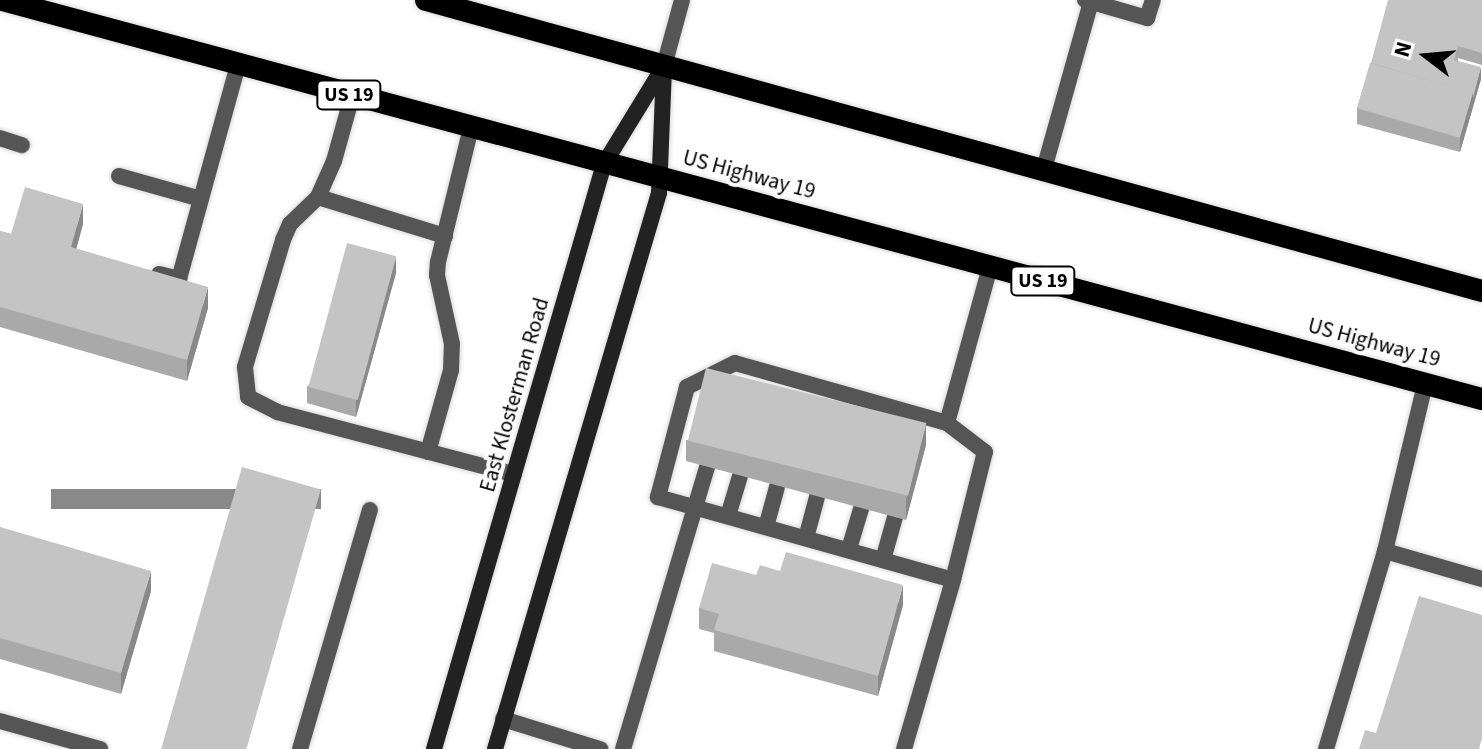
<!DOCTYPE html>
<html>
<head>
<meta charset="utf-8">
<style>
  body { margin:0 }
  #map { position:relative; width:1482px; height:749px; overflow:hidden; background:#fff; font-family:"Source Sans 3",sans-serif }
  div>[style] { position:absolute }
  .roads { filter:drop-shadow(0 0 2px #dbdbdb) drop-shadow(0 0 2px #dbdbdb) }
  .service>* { height:16px; margin:-8px; padding:0 8px; transform-origin:8px; border-radius:8px; background:#555 }
  .minor>* { height:16px; margin:-8px; padding:0 8px; transform-origin:8px; border-radius:8px; background:#555 }
  .secondary>* { height:16px; margin:-8px; padding:0 8px; transform-origin:8px; border-radius:8px; background:#222 }
  .trunk>* { height:22px; margin:-11px; padding:0 11px; transform-origin:11px; border-radius:11px; background:#000 }
  .wall>* { inset:0; background:#a9a9a9 }
  .shaded-wall>* { inset:0; background:#898989; transform-origin:0 0 }
  .building>* { inset:0; background:#c4c4c4; transform-origin:0 0 }
  span { translate:-50% -50%; white-space:nowrap; text-align:center; line-height:1.15; -webkit-text-stroke:8px #fff; paint-order:stroke }
  .shield-label span { padding:2px 6px; background:#fff; border:2px solid; border-radius:6px; -webkit-text-stroke-width:0 }
  .shield-label { font-size:20px; color:#000; font-weight:700 }
  .street-label { font-size:22px; color:#000 }
  .north { position:absolute; left:1386px; top:16px; width:80px; height:80px; -webkit-text-stroke:6px #fff; paint-order:stroke; rotate:286deg; font-size:22px; font-weight:700; line-height:32px; text-align:center; color:#000 }
  .north::after { content:''; display:block; margin:auto; width:28px; height:36px; background:#000; clip-path:polygon(50% 0,100% 100%,50% 72%,0 100%) }
</style>
</head>
<body>
<div id="map">
  <div class="roads">
    <div class="service">
      <div style="left:1085px;top:0;width:65px;rotate:16.2deg"></div>
      <div style="left:1147px;top:18px;width:19px;rotate:-72deg"></div>
      <div style="left:352px;top:96px;width:67px;rotate:105.5deg"></div>
      <div style="left:334px;top:161px;width:39px;rotate:114deg"></div>
      <div style="left:318px;top:197px;width:39px;rotate:136deg"></div>
      <div style="left:290px;top:224px;width:17px;rotate:114deg"></div>
      <div style="left:283px;top:240px;width:133px;rotate:106.7deg"></div>
      <div style="left:245px;top:367px;width:30px;rotate:84deg"></div>
      <div style="left:248px;top:397px;width:33px;rotate:27deg"></div>
      <div style="left:277px;top:412px;width:245px;rotate:14.7deg"></div>
      <div style="left:0;top:138px;width:23px;rotate:18deg"></div>
      <div style="left:1044px;top:169px;width:173px;rotate:-74.3deg"></div>
      <div style="left:119px;top:176px;width:85px;rotate:15.7deg"></div>
      <div style="left:318px;top:197px;width:133px;rotate:17.1deg"></div>
      <div style="left:159px;top:274px;width:21px;rotate:14deg"></div>
      <div style="left:179px;top:279px;width:222px;rotate:-74.6deg"></div>
      <div style="left:947px;top:423px;width:162px;rotate:-74.6deg"></div>
      <div style="left:428px;top:452px;width:85px;rotate:-74.3deg"></div>
      <div style="left:451px;top:370px;width:26px;rotate:-88deg"></div>
      <div style="left:452px;top:344px;width:71px;rotate:-102.3deg"></div>
      <div style="left:437px;top:275px;width:13px;rotate:-86deg"></div>
      <div style="left:438px;top:262px;width:138px;rotate:-76.2deg"></div>
      <div style="left:728px;top:516px;width:42px;rotate:-73.3deg"></div>
      <div style="left:766px;top:527px;width:41px;rotate:-74.6deg"></div>
      <div style="left:806px;top:538px;width:42px;rotate:-75deg"></div>
      <div style="left:849px;top:549px;width:42px;rotate:-73.3deg"></div>
      <div style="left:1385px;top:551px;width:101px;rotate:16.1deg"></div>
      <div style="left:883px;top:560px;width:45px;rotate:-74.4deg"></div>
      <div style="left:503px;top:719px;width:102px;rotate:17.2deg"></div>
      <div style="left:0;top:721px;width:104px;rotate:15.6deg"></div>
      <div style="left:300px;top:749px;width:249px;rotate:-73.7deg"></div>
      <div style="left:623px;top:749px;width:294px;rotate:-73.4deg"></div>
      <div style="left:904px;top:749px;width:176px;rotate:-73.8deg"></div>
      <div style="left:953px;top:580px;width:132px;rotate:-76deg"></div>
      <div style="left:985px;top:452px;width:48px;rotate:-142.7deg"></div>
      <div style="left:947px;top:423px;width:220px;rotate:-164.2deg"></div>
      <div style="left:735px;top:363px;width:54px;rotate:153.4deg"></div>
      <div style="left:687px;top:387px;width:114px;rotate:104.8deg"></div>
      <div style="left:658px;top:497px;width:306px;rotate:15.7deg"></div>
      <div style="left:1326px;top:749px;width:207px;rotate:-73.4deg"></div>
      <div style="left:1385px;top:551px;width:172px;rotate:-76.5deg"></div>
    </div>
    <div class="minor">
      <div style="left:664px;top:66px;width:68px;rotate:-74.7deg"></div>
    </div>
    <div class="secondary">
      <div style="left:434px;top:749px;width:609px;rotate:-73.8deg"></div>
      <div style="left:604px;top:164px;width:115px;rotate:-58.5deg"></div>
      <div style="left:495px;top:749px;width:580px;rotate:-73.57deg"></div>
      <div style="left:659px;top:193px;width:126px;rotate:-87.7deg"></div>
    </div>
    <div class="trunk">
      <div style="left:2px;top:0;width:1533px;rotate:15.09deg"></div>
      <div style="left:426px;top:0;width:1095px;rotate:15.41deg"></div>
    </div>
  </div>
  <div class="wall">
    <div style="clip-path:polygon(1482px 0,1482px 65px,1458px 58px,1458px 61px,1481px 79px,1460px 152px,1357px 124px,1357px 108px,1371px 63px)"></div>
    <div style="clip-path:polygon(83px 224px,76px 249px,208px 308px,187px 381px,0 327px,0 231px,11px 234px)"></div>
    <div style="clip-path:polygon(396px 273px,356px 417px,307px 403px,307px 387px)"></div>
    <div style="clip-path:polygon(686px 440px,926px 445px,906px 520px,686px 461px)"></div>
    <div style="clip-path:polygon(0 527px,151px 591px,121px 694px,0 659px)"></div>
    <div style="clip-path:polygon(756px 575px,903px 605px,878px 696px,714px 651px,714px 633px,699px 629px,699px 608px)"></div>
  </div>
  <div class="shaded-wall">
    <div style="clip-path:polygon(1481px 67px,1481px 79px,1460px 152px,1460px 135px)"></div>
    <div style="clip-path:polygon(83px 204px,83px 224px,71px 268px,71px 247px)"></div>
    <div style="clip-path:polygon(396px 256px,396px 273px,356px 417px,356px 400px)"></div>
    <div style="clip-path:polygon(208px 287px,208px 308px,187px 381px,187px 360px)"></div>
    <div style="clip-path:polygon(926px 424px,926px 445px,906px 520px,906px 499px)"></div>
    <div style="left:321px;top:489px;width:20px;height:270px;rotate:90deg"></div>
    <div style="clip-path:polygon(151px 571px,151px 591px,121px 694px,121px 673px)"></div>
    <div style="clip-path:polygon(903px 585px,903px 605px,878px 696px,878px 676px)"></div>
  </div>
  <div class="building">
    <div style="clip-path:polygon(1388px 0,1482px 0,1482px 53px,1458px 46px,1454px 60px,1481px 67px,1473px 98px,1473px 93px,1371px 63px)"></div>
    <div style="left:1370px;top:63px;width:107px;height:47px;rotate:16deg"></div>
    <div style="clip-path:polygon(25px 187px,83px 204px,71px 247px,208px 287px,187px 360px,0 307px,0 231px,11px 234px)"></div>
    <div style="left:347px;top:243px;width:51px;height:149px;rotate:15deg"></div>
    <div style="left:706px;top:368px;width:227px;height:75px;rotate:14deg"></div>
    <div style="left:242px;top:467px;width:82px;height:293px;rotate:16deg"></div>
    <div style="clip-path:polygon(0 527px,151px 571px,121px 673px,0 638px)"></div>
    <div style="clip-path:polygon(786px 552px,903px 585px,878px 676px,714px 630px,719px 614px,699px 608px,712px 563px,756px 575px,760px 565px,780px 571px)"></div>
    <div style="clip-path:polygon(1419px 596px,1482px 615px,1482px 738px,1479px 749px,1359px 749px,1365px 730px,1376px 733px)"></div>
  </div>
  <div class="shield-label">
    <span style="left:349px;top:95px">US 19</span>
    <span style="left:1043px;top:281px">US 19</span>
  </div>
  <div class="street-label">
    <span style="left:749px;top:175px;rotate:15deg">US Highway 19</span>
    <span style="left:1374px;top:343px;rotate:15deg">US Highway 19</span>
    <span style="left:515px;top:395px;rotate:-74deg">East Klosterman Road</span>
  </div>
  <div class="north">N</div>
</div>
</body>
</html>
